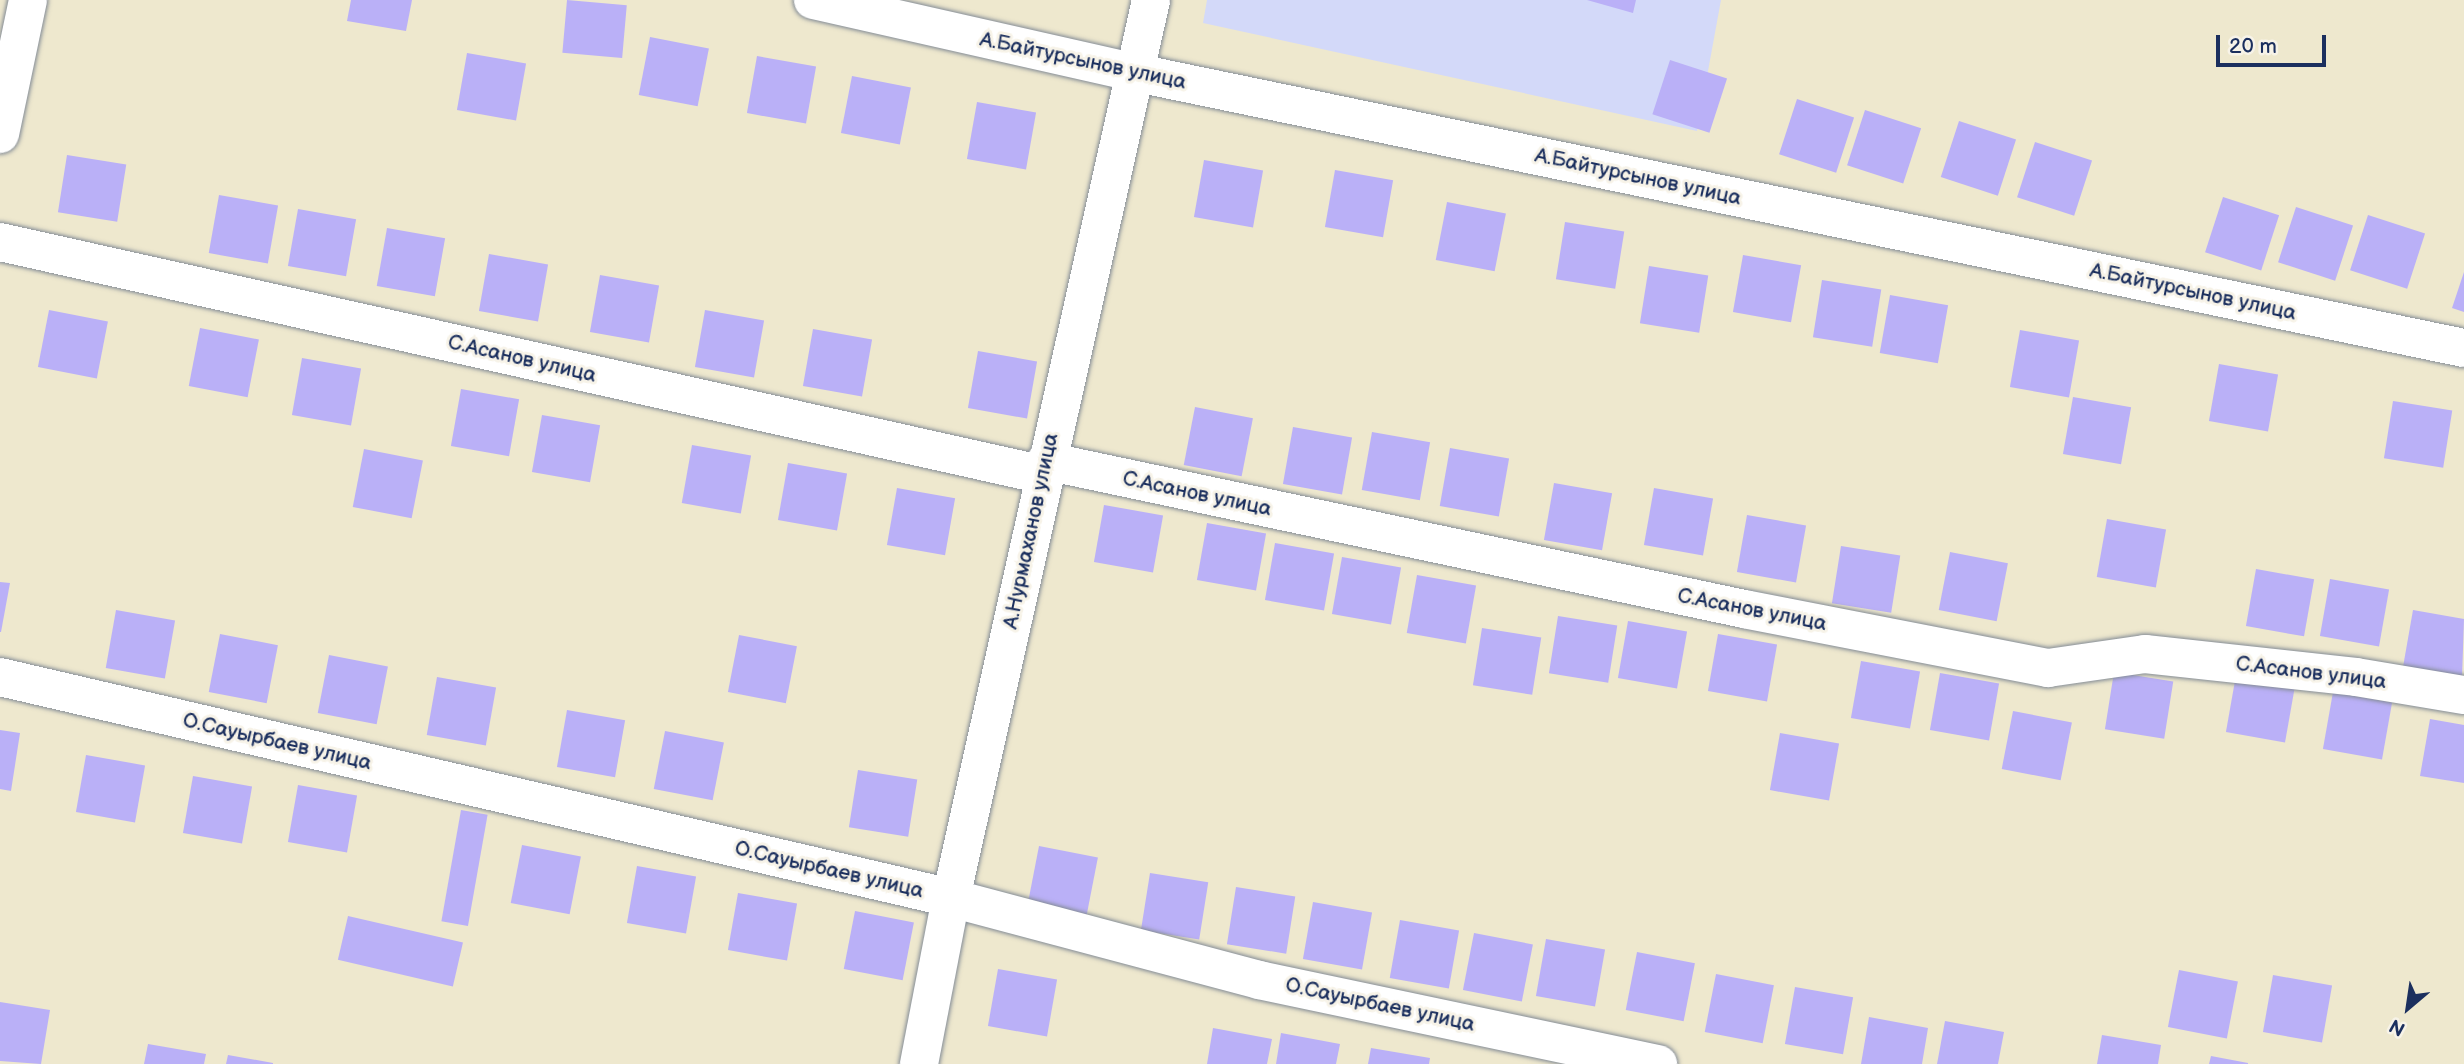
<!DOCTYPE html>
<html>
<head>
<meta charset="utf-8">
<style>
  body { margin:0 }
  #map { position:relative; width:2464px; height:1064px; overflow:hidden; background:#eee8ce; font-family:"Balsamiq Sans",sans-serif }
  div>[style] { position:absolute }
  .built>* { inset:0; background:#d3d9f9 }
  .building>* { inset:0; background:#bab0f7; transform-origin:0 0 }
  .roads { filter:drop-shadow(0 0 2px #848c96) drop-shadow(0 0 2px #848c96) }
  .street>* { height:38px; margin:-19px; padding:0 19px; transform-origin:19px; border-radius:19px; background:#fff }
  span { translate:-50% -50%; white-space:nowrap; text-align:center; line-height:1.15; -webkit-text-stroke:6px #f7f3e8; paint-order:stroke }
  .street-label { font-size:21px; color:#1b2f5e }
  .north { position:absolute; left:2373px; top:973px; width:70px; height:70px; -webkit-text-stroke:5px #f7f3e8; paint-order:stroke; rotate:209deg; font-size:19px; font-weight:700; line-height:28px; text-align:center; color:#1b2f5e }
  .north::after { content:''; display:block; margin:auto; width:24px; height:32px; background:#1b2f5e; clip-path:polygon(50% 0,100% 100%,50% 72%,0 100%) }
  .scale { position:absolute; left:2216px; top:35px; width:110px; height:32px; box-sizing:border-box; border:4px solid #1b2f5e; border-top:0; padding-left:9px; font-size:21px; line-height:24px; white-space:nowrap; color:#1b2f5e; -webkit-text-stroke:5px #f7f3e8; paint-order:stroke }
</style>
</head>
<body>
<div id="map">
  <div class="built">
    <div style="clip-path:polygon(1207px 0,1721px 0,1697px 131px,1203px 23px)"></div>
  </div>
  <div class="building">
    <div style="clip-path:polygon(351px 0,412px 0,406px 31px,347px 21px)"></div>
    <div style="left:567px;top:0;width:60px;height:53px;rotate:5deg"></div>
    <div style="clip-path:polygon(1587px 0,1636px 0,1633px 13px)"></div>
    <div style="left:650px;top:37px;width:60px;height:59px;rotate:11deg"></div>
    <div style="left:467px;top:53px;width:60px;height:58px;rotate:10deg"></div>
    <div style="left:757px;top:56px;width:60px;height:58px;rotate:10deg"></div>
    <div style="left:1670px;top:60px;width:60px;height:57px;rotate:18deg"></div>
    <div style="left:852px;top:76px;width:60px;height:58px;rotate:11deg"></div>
    <div style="left:1797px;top:99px;width:60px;height:58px;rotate:18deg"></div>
    <div style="left:977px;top:102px;width:60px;height:58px;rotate:10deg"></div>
    <div style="left:1865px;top:110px;width:59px;height:58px;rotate:18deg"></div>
    <div style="left:1959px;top:121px;width:60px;height:59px;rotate:18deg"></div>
    <div style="left:2035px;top:142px;width:60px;height:58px;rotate:18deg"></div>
    <div style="left:67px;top:155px;width:60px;height:58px;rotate:9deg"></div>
    <div style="left:1204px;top:160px;width:60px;height:58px;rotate:10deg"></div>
    <div style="left:1335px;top:170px;width:59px;height:58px;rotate:10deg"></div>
    <div style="left:219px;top:195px;width:60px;height:59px;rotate:10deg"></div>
    <div style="left:2223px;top:197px;width:59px;height:58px;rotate:18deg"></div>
    <div style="left:1447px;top:202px;width:60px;height:59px;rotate:11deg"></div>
    <div style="left:2296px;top:207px;width:60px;height:58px;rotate:18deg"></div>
    <div style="left:298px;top:209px;width:59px;height:58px;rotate:10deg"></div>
    <div style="left:2368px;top:215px;width:60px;height:58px;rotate:18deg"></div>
    <div style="left:1565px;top:222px;width:60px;height:58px;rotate:9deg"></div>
    <div style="left:387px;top:228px;width:59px;height:59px;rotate:10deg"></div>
    <div style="left:489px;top:254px;width:60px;height:58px;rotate:10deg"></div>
    <div style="left:1743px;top:255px;width:59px;height:58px;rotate:10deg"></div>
    <div style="left:1649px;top:266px;width:60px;height:58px;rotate:9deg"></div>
    <div style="clip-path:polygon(2464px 272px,2464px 312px,2452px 308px)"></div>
    <div style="left:600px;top:275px;width:60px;height:58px;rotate:10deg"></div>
    <div style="left:1822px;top:280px;width:60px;height:58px;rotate:9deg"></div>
    <div style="left:1890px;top:295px;width:59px;height:59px;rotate:10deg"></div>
    <div style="left:49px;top:310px;width:60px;height:58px;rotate:11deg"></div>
    <div style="left:705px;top:310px;width:60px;height:58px;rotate:10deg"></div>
    <div style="left:200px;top:328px;width:60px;height:59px;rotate:11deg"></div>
    <div style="left:813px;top:329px;width:60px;height:58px;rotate:10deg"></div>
    <div style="left:2020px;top:330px;width:60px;height:58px;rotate:10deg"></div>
    <div style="left:978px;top:351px;width:60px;height:58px;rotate:10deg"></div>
    <div style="left:302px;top:358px;width:60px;height:58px;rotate:10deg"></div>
    <div style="left:2219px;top:364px;width:60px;height:58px;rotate:10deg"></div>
    <div style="left:461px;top:389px;width:59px;height:58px;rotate:10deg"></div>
    <div style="left:2073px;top:397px;width:59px;height:58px;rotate:10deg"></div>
    <div style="left:2393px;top:401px;width:60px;height:58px;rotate:9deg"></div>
    <div style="left:1195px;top:407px;width:59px;height:59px;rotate:11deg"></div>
    <div style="left:542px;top:415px;width:59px;height:58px;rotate:10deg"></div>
    <div style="left:1293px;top:427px;width:60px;height:58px;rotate:10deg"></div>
    <div style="left:1372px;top:432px;width:59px;height:59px;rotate:10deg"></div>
    <div style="left:692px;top:445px;width:60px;height:59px;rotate:10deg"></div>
    <div style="left:1450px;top:448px;width:60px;height:59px;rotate:10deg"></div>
    <div style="left:364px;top:449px;width:60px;height:59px;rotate:11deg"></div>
    <div style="left:788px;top:463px;width:60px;height:58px;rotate:10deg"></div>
    <div style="left:1554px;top:483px;width:59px;height:58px;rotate:10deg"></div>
    <div style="left:897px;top:488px;width:59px;height:58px;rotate:10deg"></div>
    <div style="left:1654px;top:488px;width:60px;height:58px;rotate:10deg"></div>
    <div style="left:1104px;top:505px;width:60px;height:58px;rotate:10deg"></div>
    <div style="left:1747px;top:515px;width:60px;height:58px;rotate:10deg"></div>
    <div style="left:2107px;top:519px;width:60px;height:59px;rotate:10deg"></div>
    <div style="left:1207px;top:523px;width:60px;height:58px;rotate:10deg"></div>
    <div style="left:1275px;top:543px;width:60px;height:58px;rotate:10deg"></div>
    <div style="left:1841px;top:546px;width:60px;height:58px;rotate:9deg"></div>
    <div style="left:1950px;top:552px;width:59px;height:59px;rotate:11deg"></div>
    <div style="left:1342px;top:557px;width:60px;height:58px;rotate:10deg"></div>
    <div style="left:2256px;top:569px;width:59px;height:58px;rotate:10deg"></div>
    <div style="left:1417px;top:575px;width:60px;height:59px;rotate:10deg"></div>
    <div style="left:2330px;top:579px;width:60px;height:58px;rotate:10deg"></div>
    <div style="clip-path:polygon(0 582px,10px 583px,1px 632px,0 632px)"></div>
    <div style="left:116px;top:610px;width:60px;height:59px;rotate:10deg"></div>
    <div style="clip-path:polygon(2413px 610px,2464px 619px,2462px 678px,2403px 667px)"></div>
    <div style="left:1558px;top:616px;width:60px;height:58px;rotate:9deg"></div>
    <div style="left:1628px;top:621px;width:60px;height:58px;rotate:10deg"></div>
    <div style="left:1482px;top:628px;width:60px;height:58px;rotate:9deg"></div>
    <div style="left:220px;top:634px;width:59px;height:59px;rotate:11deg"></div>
    <div style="left:1718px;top:634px;width:60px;height:58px;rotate:10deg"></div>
    <div style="left:739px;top:635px;width:59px;height:58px;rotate:11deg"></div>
    <div style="left:329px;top:655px;width:60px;height:59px;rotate:11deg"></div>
    <div style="left:1861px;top:661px;width:60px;height:58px;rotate:10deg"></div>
    <div style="left:2114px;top:672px;width:60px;height:58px;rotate:9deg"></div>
    <div style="left:1940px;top:673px;width:60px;height:58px;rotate:10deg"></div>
    <div style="left:2236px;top:675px;width:60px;height:58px;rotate:10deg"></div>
    <div style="left:437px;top:677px;width:60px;height:59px;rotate:10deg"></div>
    <div style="left:2333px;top:692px;width:60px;height:58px;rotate:10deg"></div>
    <div style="left:567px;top:710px;width:59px;height:58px;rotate:10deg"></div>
    <div style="left:2013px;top:711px;width:60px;height:59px;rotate:11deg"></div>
    <div style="clip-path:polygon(2430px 719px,2464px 725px,2464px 783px,2420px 776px)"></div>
    <div style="clip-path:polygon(0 730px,20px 733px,11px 791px,0 789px)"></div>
    <div style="left:665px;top:731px;width:60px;height:59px;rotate:11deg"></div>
    <div style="left:1780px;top:733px;width:60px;height:58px;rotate:10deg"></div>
    <div style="left:86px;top:755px;width:60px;height:58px;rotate:10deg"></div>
    <div style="left:858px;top:770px;width:60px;height:58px;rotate:9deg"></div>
    <div style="left:193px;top:776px;width:60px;height:58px;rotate:10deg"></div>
    <div style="left:298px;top:785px;width:60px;height:58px;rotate:10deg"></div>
    <div style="left:461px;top:810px;width:27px;height:113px;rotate:10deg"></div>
    <div style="left:522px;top:845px;width:60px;height:59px;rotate:11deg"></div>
    <div style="left:1039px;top:846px;width:60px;height:59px;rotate:11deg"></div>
    <div style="left:637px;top:866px;width:60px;height:58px;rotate:10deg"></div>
    <div style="left:1150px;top:873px;width:59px;height:58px;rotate:9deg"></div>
    <div style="left:1236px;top:887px;width:60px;height:58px;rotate:9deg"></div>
    <div style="left:738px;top:893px;width:60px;height:58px;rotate:10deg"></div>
    <div style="left:1313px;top:902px;width:60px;height:58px;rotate:10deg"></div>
    <div style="left:855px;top:911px;width:60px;height:59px;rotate:11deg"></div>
    <div style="left:348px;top:916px;width:118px;height:45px;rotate:13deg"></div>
    <div style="left:1400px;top:920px;width:60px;height:59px;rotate:10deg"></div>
    <div style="left:1474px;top:933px;width:60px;height:58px;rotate:11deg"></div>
    <div style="left:1546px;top:939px;width:60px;height:58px;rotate:10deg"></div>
    <div style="left:1637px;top:952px;width:59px;height:59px;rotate:11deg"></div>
    <div style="left:998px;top:969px;width:60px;height:58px;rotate:10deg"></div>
    <div style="left:2179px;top:970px;width:60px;height:58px;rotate:11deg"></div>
    <div style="left:1716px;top:974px;width:59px;height:59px;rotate:11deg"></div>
    <div style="left:2273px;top:975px;width:60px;height:58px;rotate:10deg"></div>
    <div style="left:1795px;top:987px;width:59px;height:58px;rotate:10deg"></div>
    <div style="clip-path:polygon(0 1002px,50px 1010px,41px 1064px,0 1061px)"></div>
    <div style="clip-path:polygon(1869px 1017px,1928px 1028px,1922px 1064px,1861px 1064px)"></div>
    <div style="clip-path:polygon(1945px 1021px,2004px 1032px,1998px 1064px,1937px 1064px)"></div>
    <div style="clip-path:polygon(1213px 1028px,1272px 1039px,1267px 1064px,1207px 1064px)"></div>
    <div style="clip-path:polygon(1281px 1033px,1340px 1044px,1336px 1064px,1276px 1064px)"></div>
    <div style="clip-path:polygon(2102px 1035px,2161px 1045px,2158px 1064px,2097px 1064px)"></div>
    <div style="clip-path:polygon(148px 1044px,206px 1054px,204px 1064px,144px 1064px)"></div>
    <div style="clip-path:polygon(1371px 1048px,1430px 1058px,1429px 1064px,1368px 1064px)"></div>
    <div style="clip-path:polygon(228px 1055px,273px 1063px,273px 1064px,226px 1064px)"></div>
    <div style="clip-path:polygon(2211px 1056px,2248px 1063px,2248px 1064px,2209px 1064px)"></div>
  </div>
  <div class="roads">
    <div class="street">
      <div style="left:813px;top:0;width:332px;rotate:12.7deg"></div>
      <div style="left:1137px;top:73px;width:1355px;rotate:11.71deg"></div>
      <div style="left:0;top:134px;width:137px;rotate:-78.2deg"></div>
      <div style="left:0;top:242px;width:1070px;rotate:12.58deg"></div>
      <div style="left:1046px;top:461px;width:714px;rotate:11.97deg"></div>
      <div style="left:1744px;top:609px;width:310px;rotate:11deg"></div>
      <div style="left:2048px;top:668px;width:98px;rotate:-8.2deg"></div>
      <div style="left:2145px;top:654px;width:212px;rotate:6.2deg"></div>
      <div style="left:2356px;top:677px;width:109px;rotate:9.5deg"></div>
      <div style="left:0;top:677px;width:976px;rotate:13.08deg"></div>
      <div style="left:951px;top:898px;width:319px;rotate:14.9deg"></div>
      <div style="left:1259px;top:980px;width:408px;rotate:11.9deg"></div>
      <div style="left:919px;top:1064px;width:169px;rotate:-79.1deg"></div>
      <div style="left:951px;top:898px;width:920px;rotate:-77.44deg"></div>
    </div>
  </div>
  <div class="street-label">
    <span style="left:1083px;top:61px;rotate:12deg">А.Байтурсынов улица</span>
    <span style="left:1638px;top:177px;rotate:12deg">А.Байтурсынов улица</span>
    <span style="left:2193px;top:292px;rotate:12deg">А.Байтурсынов улица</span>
    <span style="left:522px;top:359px;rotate:13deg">С.Асанов улица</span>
    <span style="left:1197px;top:494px;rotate:12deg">С.Асанов улица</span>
    <span style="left:1031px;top:531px;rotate:-78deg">А.Нурмаханов улица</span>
    <span style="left:1752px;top:610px;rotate:11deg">С.Асанов улица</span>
    <span style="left:2311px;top:673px;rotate:7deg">С.Асанов улица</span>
    <span style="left:277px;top:742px;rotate:13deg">О.Сауырбаев улица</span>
    <span style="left:829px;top:870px;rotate:13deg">О.Сауырбаев улица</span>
    <span style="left:1380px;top:1005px;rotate:12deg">О.Сауырбаев улица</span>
  </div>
  <div class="north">N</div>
  <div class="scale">20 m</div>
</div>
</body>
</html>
